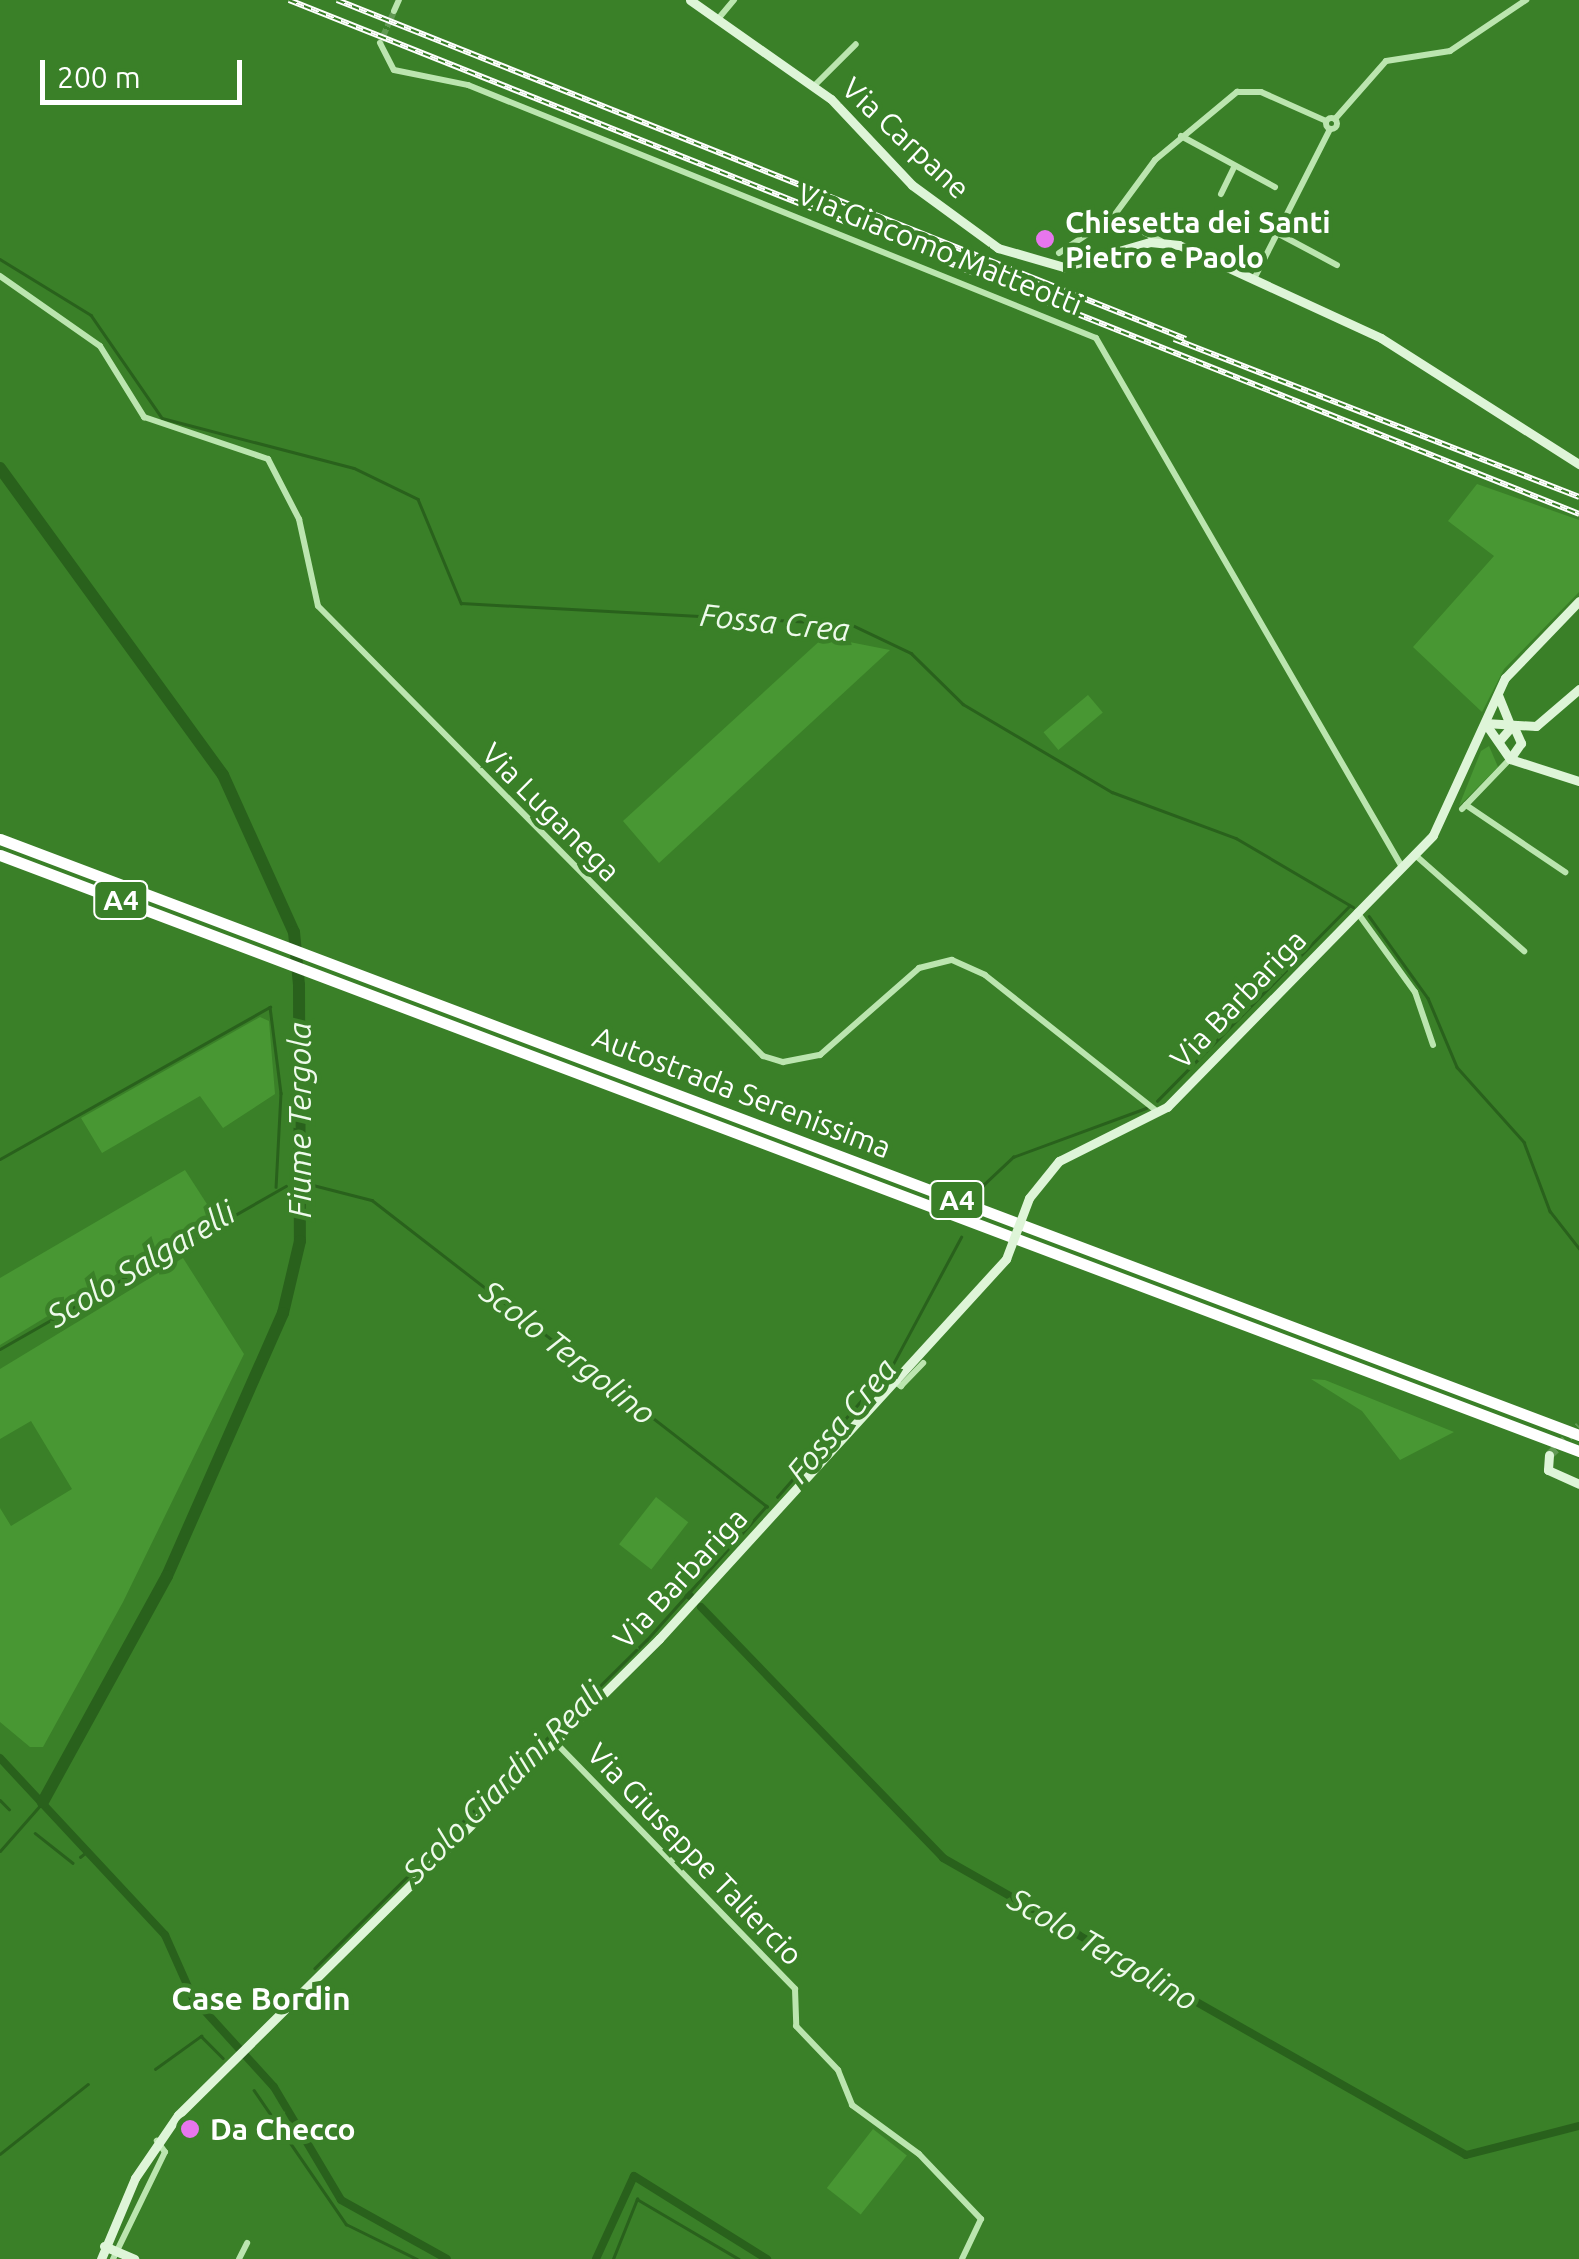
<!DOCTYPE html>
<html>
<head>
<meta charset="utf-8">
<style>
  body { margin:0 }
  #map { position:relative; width:1579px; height:2259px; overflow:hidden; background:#3a8028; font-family:Ubuntu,sans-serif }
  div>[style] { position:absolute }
  .green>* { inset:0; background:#489733; transform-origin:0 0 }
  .stream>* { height:2.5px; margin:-1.25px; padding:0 1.25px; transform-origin:1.25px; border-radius:1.25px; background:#29611c }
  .canal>* { height:8px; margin:-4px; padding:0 4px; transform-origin:4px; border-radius:4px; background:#29611c }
  .river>* { height:12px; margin:-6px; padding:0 6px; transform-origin:6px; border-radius:6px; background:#29611c }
  .street-tunnel>* { height:6px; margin-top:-3px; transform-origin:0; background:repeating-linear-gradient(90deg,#619953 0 6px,transparent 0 9px) }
  .secondary-tunnel>* { height:9px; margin-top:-4.5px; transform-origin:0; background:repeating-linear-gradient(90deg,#619953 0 9px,transparent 0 13.5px) }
  .street>* { height:6px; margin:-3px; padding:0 3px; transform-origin:3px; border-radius:3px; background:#bbe5af }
  .street>.ring { margin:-3px; padding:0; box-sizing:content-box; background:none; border:6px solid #bbe5af; border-radius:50% }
  .secondary>* { height:9px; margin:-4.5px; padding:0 4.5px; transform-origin:4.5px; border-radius:4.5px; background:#def5d8 }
  .highway>* { height:11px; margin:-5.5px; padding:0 5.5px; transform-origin:5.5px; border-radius:5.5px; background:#fff }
  .rail>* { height:6px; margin-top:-3px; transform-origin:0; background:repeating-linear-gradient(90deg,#3a8028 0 8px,#fff 0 16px); box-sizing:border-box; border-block:2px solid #fff }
  .secondary-bridge>* { height:9px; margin:-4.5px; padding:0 4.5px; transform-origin:4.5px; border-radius:4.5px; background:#def5d8 }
  .dots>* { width:28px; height:28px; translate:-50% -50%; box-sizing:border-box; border:5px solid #3a8028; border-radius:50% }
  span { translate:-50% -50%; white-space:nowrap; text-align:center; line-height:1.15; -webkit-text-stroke:9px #3a8028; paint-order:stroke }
  .shield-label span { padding:2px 8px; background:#3a8028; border:2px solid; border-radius:8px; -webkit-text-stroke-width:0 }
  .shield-label { font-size:28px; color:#fff; font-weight:700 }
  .street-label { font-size:30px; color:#fff }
  .poi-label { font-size:30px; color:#fff; font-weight:700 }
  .left { translate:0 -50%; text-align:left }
  .water-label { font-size:32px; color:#eefaeb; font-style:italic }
  .neighbourhood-label { font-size:32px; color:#fff; font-weight:700 }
  .scale { position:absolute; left:40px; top:60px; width:202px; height:45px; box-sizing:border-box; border:5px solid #fff; border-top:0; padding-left:12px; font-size:30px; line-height:35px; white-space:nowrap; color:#fff; -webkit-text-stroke:8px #3a8028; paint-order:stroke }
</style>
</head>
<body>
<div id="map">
  <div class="green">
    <div style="clip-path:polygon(1477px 484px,1579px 520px,1579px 592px,1504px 669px,1482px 712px,1413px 647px,1494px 556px,1448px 521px)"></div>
    <div style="clip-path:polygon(824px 637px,890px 650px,659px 863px,623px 821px)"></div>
    <div style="left:1088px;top:695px;width:23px;height:58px;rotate:50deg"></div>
    <div style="clip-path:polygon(1489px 746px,1498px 767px,1459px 806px,1481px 751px)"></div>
    <div style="clip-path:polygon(260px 1017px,269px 1021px,275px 1094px,223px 1128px,200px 1096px,102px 1153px,81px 1118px)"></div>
    <div style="clip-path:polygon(185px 1170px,214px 1215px,0 1345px,0 1278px)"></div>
    <div style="clip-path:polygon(183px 1258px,244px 1354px,123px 1602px,43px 1747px,30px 1747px,0 1722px,0 1508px,11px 1526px,72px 1489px,31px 1421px,0 1439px,0 1369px)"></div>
    <div style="clip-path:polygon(1311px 1379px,1325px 1380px,1454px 1432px,1400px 1460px,1362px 1411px)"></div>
    <div style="left:656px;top:1497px;width:41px;height:60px;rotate:38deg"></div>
    <div style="left:873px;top:2129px;width:43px;height:75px;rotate:38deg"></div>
  </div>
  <div class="stream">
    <div style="left:0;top:259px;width:107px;rotate:31.6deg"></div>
    <div style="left:91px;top:315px;width:125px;rotate:55.4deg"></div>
    <div style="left:162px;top:418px;width:198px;rotate:14.6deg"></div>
    <div style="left:354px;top:468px;width:71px;rotate:25.8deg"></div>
    <div style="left:418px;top:499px;width:113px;rotate:67.5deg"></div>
    <div style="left:461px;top:603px;width:390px;rotate:3.1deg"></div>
    <div style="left:850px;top:624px;width:68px;rotate:25.4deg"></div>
    <div style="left:911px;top:653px;width:73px;rotate:44.4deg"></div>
    <div style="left:963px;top:704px;width:173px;rotate:30.6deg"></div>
    <div style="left:1112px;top:792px;width:132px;rotate:20.4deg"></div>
    <div style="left:1236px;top:838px;width:136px;rotate:30.5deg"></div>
    <div style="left:1369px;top:916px;width:101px;rotate:54.3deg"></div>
    <div style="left:1428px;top:998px;width:75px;rotate:67.2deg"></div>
    <div style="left:1457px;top:1067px;width:101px;rotate:48.2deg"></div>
    <div style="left:1524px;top:1142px;width:74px;rotate:69.4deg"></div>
    <div style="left:1550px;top:1211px;width:47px;rotate:51.9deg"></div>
    <div style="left:1157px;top:1101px;width:274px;rotate:-45.4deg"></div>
    <div style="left:0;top:1159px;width:310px;rotate:-29.4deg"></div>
    <div style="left:270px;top:1007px;width:87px;rotate:82.7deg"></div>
    <div style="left:281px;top:1093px;width:94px;rotate:93deg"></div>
    <div style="left:313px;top:1185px;width:61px;rotate:14.3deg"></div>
    <div style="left:372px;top:1200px;width:500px;rotate:37.8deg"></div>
    <div style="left:767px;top:1506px;width:180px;rotate:131.8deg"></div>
    <div style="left:647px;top:1640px;width:467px;rotate:135.3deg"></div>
    <div style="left:979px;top:1189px;width:47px;rotate:-43.3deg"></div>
    <div style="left:1013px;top:1157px;width:142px;rotate:-20.2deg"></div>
    <div style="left:0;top:1349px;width:329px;rotate:-29.7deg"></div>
    <div style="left:777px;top:1497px;width:176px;rotate:-48.9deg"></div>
    <div style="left:893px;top:1364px;width:144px;rotate:-61.8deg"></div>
    <div style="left:0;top:1800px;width:13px;rotate:45deg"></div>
    <div style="left:35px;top:1833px;width:48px;rotate:38.3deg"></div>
    <div style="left:0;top:1851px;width:65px;rotate:-48.7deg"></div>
    <div style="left:80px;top:1857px;width:11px;rotate:-38deg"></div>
    <div style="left:155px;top:2069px;width:57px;rotate:-35.7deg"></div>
    <div style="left:201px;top:2036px;width:31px;rotate:45deg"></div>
    <div style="left:254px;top:2090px;width:163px;rotate:55.5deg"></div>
    <div style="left:346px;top:2224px;width:79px;rotate:26.2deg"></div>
    <div style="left:0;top:2154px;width:112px;rotate:-38.5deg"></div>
    <div style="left:613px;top:2259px;width:65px;rotate:-68.2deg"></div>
    <div style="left:637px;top:2199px;width:118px;rotate:30.5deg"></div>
  </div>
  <div class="canal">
    <div style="left:686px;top:1593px;width:5px;rotate:37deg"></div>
    <div style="left:701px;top:1607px;width:349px;rotate:46deg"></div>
    <div style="left:943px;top:1858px;width:601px;rotate:29.59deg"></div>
    <div style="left:1466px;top:2155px;width:117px;rotate:-14.4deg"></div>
    <div style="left:0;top:1758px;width:242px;rotate:47deg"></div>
    <div style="left:165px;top:1935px;width:69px;rotate:66deg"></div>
    <div style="left:193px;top:1998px;width:120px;rotate:47.7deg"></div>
    <div style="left:274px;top:2087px;width:131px;rotate:59.3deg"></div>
    <div style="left:341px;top:2200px;width:121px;rotate:29.1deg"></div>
    <div style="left:596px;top:2259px;width:91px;rotate:-65.4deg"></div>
    <div style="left:634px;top:2176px;width:157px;rotate:32deg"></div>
  </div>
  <div class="river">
    <div style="left:0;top:468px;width:379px;rotate:54deg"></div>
    <div style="left:223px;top:775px;width:172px;rotate:65.7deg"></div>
    <div style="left:294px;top:932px;width:53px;rotate:84.6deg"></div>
    <div style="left:299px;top:985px;width:256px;rotate:89.8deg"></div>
    <div style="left:300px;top:1241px;width:74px;rotate:103.3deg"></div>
    <div style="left:283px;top:1313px;width:287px;rotate:113.8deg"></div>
    <div style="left:167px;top:1576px;width:258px;rotate:118.8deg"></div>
  </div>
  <div class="street-tunnel">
    <div style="left:380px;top:43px;width:35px;rotate:-66deg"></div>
  </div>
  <div class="secondary-tunnel">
    <div style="left:1549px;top:1455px;width:42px;rotate:-44deg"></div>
  </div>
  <div class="street">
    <div style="left:394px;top:11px;width:12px;rotate:-66deg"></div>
    <div style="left:718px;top:19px;width:25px;rotate:-50deg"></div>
    <div style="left:380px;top:43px;width:30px;rotate:63deg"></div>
    <div style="left:394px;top:70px;width:76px;rotate:11.5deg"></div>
    <div style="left:468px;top:85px;width:677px;rotate:21.94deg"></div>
    <div style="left:1096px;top:338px;width:611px;rotate:59.95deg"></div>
    <div style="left:814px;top:86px;width:59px;rotate:-45deg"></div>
    <div class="ring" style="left:1325.5px;top:117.5px;width:5px;height:5px"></div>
    <div style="left:1335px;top:119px;width:77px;rotate:-48.7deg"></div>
    <div style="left:1386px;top:61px;width:65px;rotate:-8.9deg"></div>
    <div style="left:1450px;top:51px;width:92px;rotate:-33.9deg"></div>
    <div style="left:1181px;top:136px;width:107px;rotate:28.5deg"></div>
    <div style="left:1221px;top:194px;width:30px;rotate:-64deg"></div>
    <div style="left:1113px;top:217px;width:71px;rotate:-53.6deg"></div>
    <div style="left:1155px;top:160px;width:107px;rotate:-39.7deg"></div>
    <div style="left:1237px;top:92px;width:24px"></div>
    <div style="left:1261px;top:92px;width:71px;rotate:24deg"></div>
    <div style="left:1277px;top:233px;width:68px;rotate:28.1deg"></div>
    <div style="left:1059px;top:253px;width:65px;rotate:-33.7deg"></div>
    <div style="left:1113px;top:217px;width:54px;rotate:26.6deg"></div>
    <div style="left:0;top:276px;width:122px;rotate:35deg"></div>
    <div style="left:100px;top:346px;width:84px;rotate:58.2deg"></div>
    <div style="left:144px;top:417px;width:131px;rotate:18.7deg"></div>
    <div style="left:268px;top:459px;width:68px;rotate:62.7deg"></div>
    <div style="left:299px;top:519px;width:89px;rotate:77.7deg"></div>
    <div style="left:318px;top:606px;width:633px;rotate:45.32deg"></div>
    <div style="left:763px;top:1056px;width:21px;rotate:17deg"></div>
    <div style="left:783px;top:1062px;width:38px;rotate:-11deg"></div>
    <div style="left:820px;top:1055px;width:132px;rotate:-41.3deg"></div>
    <div style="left:919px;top:968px;width:34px;rotate:-14deg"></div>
    <div style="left:952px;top:960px;width:36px;rotate:24deg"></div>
    <div style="left:985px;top:975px;width:221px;rotate:38.4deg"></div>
    <div style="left:1254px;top:279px;width:168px;rotate:-63.1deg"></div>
    <div style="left:1466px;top:805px;width:120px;rotate:34.1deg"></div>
    <div style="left:1462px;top:809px;width:69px;rotate:-46.2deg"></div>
    <div style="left:1414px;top:854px;width:147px;rotate:41.4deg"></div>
    <div style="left:1357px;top:912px;width:99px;rotate:54.1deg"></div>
    <div style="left:1415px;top:992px;width:56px;rotate:71.2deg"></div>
    <div style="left:894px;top:1381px;width:9px;rotate:36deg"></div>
    <div style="left:901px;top:1386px;width:32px;rotate:-46deg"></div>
    <div style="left:556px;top:1743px;width:343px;rotate:45.8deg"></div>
    <div style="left:795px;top:1989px;width:37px;rotate:88deg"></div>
    <div style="left:796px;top:2026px;width:61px;rotate:46.3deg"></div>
    <div style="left:838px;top:2070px;width:38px;rotate:68deg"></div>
    <div style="left:852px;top:2105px;width:83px;rotate:36.2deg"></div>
    <div style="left:919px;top:2154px;width:90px;rotate:46.4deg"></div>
    <div style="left:981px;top:2219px;width:44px;rotate:115.4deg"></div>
    <div style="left:113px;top:2259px;width:119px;rotate:-64.1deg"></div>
    <div style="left:165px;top:2152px;width:14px;rotate:-126deg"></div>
    <div style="left:239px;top:2259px;width:18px;rotate:-63deg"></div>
  </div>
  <div class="secondary">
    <div style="left:690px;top:0;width:172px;rotate:35.1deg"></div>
    <div style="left:831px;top:99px;width:118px;rotate:46.7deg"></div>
    <div style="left:912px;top:185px;width:107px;rotate:36.2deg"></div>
    <div style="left:998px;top:248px;width:69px;rotate:16.1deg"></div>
    <div style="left:1064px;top:267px;width:90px;rotate:-16.2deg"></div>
    <div style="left:1150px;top:242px;width:29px;rotate:6deg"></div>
    <div style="left:1179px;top:245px;width:222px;rotate:24.7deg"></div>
    <div style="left:1381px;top:338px;width:235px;rotate:32.5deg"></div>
    <div style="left:1498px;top:695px;width:29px;rotate:68deg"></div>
    <div style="left:1485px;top:723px;width:44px;rotate:55.2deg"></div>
    <div style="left:1510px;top:759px;width:72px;rotate:17.7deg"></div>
    <div style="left:1485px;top:723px;width:51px;rotate:3.4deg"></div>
    <div style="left:1536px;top:726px;width:57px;rotate:-40.7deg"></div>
    <div style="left:1499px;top:741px;width:21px;rotate:-49deg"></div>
    <div style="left:1513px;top:725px;width:20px;rotate:66deg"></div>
    <div style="left:1521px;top:743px;width:19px;rotate:125deg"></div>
    <div style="left:1029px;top:1198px;width:48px;rotate:-51deg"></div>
    <div style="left:1059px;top:1161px;width:121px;rotate:-26.6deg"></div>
    <div style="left:1167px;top:1107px;width:380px;rotate:-45.6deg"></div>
    <div style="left:1433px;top:835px;width:173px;rotate:-65.4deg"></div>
    <div style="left:1505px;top:678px;width:107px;rotate:-46.1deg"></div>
    <div style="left:1549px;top:1455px;width:15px;rotate:94deg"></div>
    <div style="left:1548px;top:1470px;width:34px;rotate:24deg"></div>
    <div style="left:104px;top:2246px;width:33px;rotate:23deg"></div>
    <div style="left:101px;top:2259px;width:88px;rotate:-67.2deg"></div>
    <div style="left:135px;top:2178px;width:76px;rotate:-55.7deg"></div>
    <div style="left:178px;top:2115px;width:677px;rotate:-44.7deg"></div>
    <div style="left:659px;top:1639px;width:515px;rotate:-47.6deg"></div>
  </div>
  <div class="highway">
    <div style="left:0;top:839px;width:1688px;rotate:20.68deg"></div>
    <div style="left:0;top:855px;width:1688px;rotate:20.68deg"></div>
  </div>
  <div class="rail">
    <div style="left:289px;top:0;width:1389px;rotate:21.72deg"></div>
    <div style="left:337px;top:0;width:914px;rotate:21.77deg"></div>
    <div style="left:1174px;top:339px;width:435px;rotate:21.3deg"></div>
  </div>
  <div class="secondary-bridge">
    <div style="left:1006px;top:1259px;width:65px;rotate:-69.3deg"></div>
  </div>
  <div class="dots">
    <div style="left:1045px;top:239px;background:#e776ed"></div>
    <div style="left:190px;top:2129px;background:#e776ed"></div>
  </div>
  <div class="shield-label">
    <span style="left:121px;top:900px">A4</span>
    <span style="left:957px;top:1200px">A4</span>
  </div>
  <div class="street-label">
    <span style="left:906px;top:138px;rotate:43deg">Via Carpane</span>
    <span style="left:940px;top:249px;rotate:22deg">Via Giacomo Matteotti</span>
    <span style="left:551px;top:812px;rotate:45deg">Via Luganega</span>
    <span style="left:1238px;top:999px;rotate:-46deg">Via Barbariga</span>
    <span style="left:742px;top:1092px;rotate:21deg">Autostrada Serenissima</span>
    <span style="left:680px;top:1578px;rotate:-47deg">Via Barbariga</span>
    <span style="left:695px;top:1854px;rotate:46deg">Via Giuseppe Taliercio</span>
  </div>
  <div class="poi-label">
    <span class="left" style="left:1065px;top:239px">Chiesetta dei Santi<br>Pietro e Paolo</span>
    <span class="left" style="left:210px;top:2129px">Da Checco</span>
  </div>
  <div class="water-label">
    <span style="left:775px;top:622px;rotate:6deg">Fossa Crea</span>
    <span style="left:299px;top:1120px;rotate:-90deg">Fiume Tergola</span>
    <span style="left:141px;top:1264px;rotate:-31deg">Scolo Salgarelli</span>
    <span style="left:568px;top:1352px;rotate:38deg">Scolo Tergolino</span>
    <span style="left:841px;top:1420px;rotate:-50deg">Fossa Crea</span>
    <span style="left:503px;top:1782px;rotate:-45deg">Scolo Giardini Reali</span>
    <span style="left:1103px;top:1949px;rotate:30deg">Scolo Tergolino</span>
  </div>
  <div class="neighbourhood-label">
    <span style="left:261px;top:1998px">Case Bordin</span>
  </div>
  <div class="scale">200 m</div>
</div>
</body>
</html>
